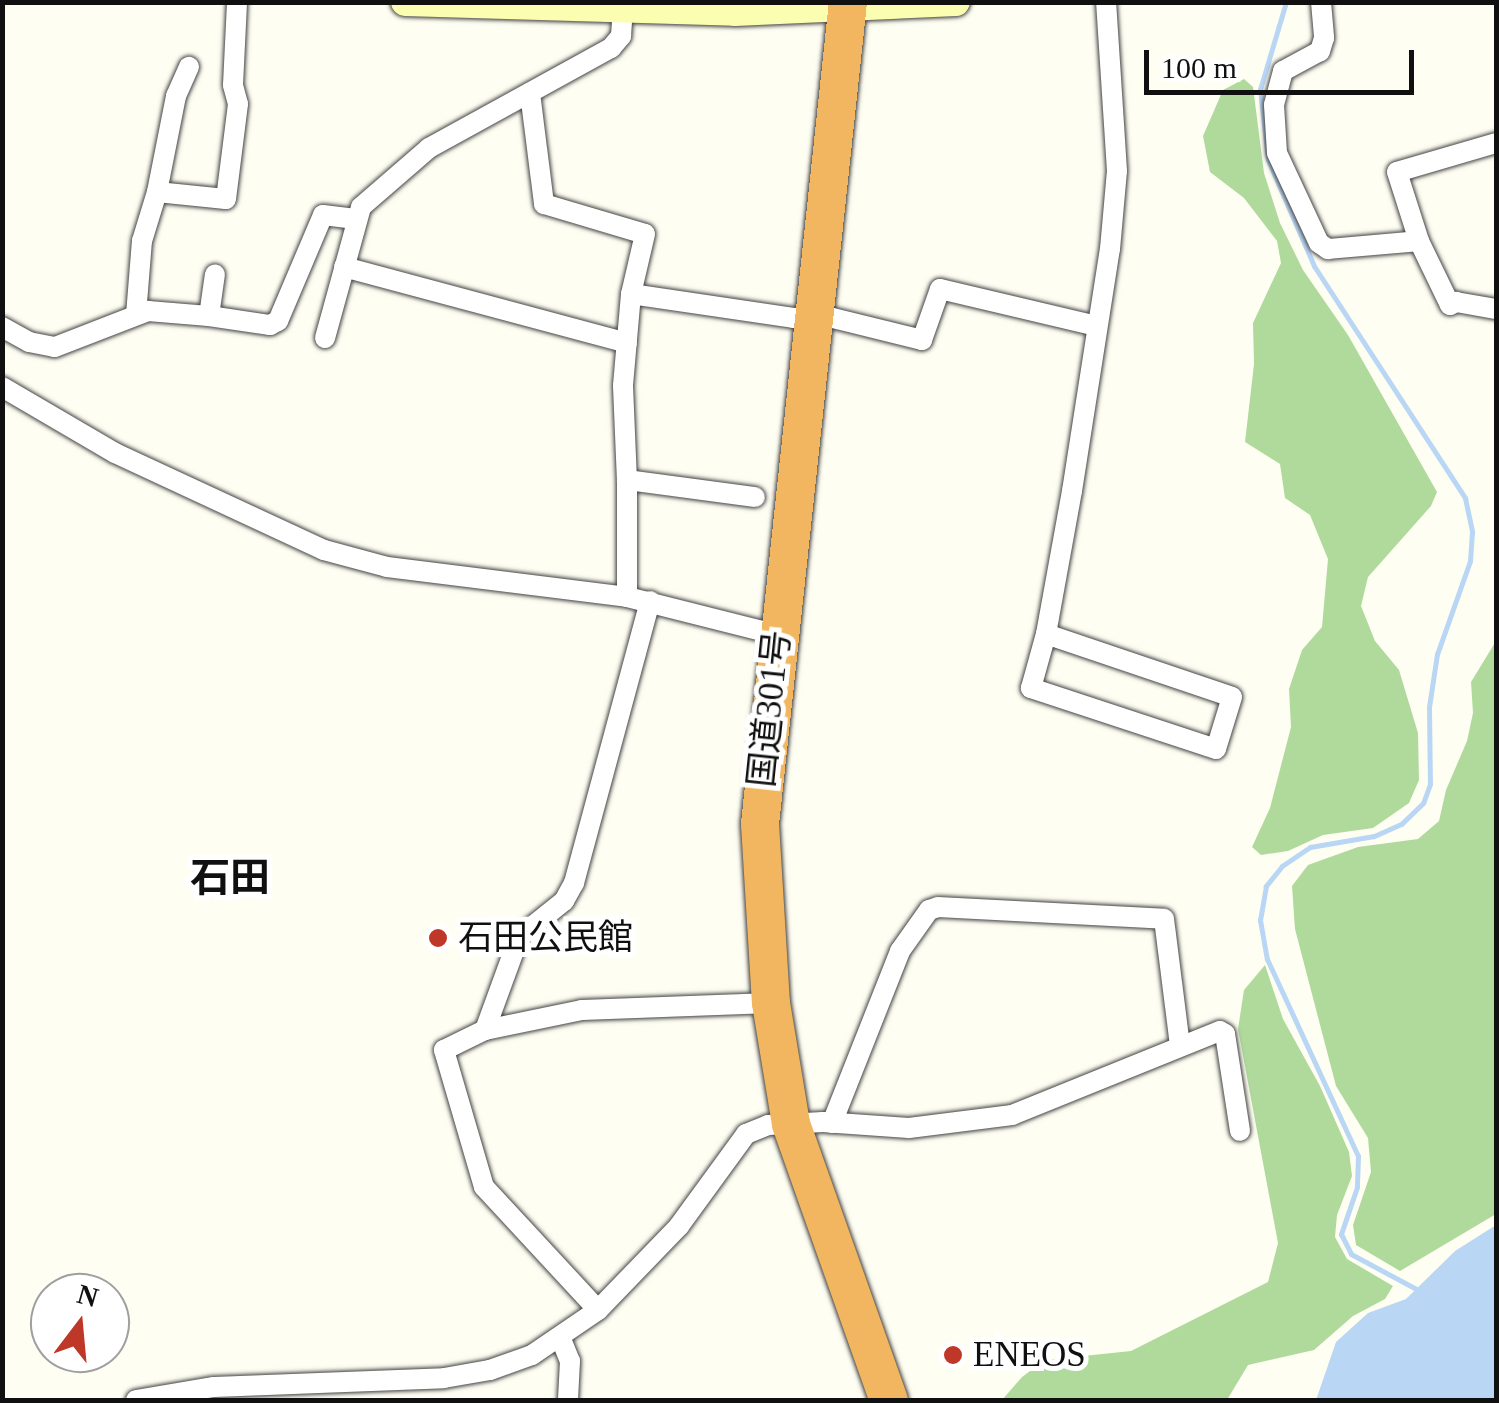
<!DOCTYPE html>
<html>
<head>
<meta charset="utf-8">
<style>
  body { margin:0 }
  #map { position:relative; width:1499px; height:1403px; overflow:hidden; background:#fffef3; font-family:"Times New Roman","Noto Sans JP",serif }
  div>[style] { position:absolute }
  .forest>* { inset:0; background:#afda9c }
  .water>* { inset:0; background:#b9d6f5 }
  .stream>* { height:5px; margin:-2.5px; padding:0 2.5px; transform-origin:2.5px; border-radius:2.5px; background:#b9d6f5 }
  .roads { filter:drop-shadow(0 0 2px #434343) drop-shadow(0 0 2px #434343) }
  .street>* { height:20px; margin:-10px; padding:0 10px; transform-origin:10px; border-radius:10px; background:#fff }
  .secondary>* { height:28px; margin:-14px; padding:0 14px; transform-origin:14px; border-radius:14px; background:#fbfdb0 }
  .highway>* { height:38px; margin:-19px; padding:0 19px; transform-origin:19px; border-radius:19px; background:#f1b65f }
  .dots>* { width:28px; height:28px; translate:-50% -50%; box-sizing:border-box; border:5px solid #fff; border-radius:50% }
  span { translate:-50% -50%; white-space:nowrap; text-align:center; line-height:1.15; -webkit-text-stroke:10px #fff; paint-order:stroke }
  .street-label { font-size:35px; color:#101010 }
  .poi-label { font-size:35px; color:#101010 }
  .left { translate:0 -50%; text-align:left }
  .quarter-label { font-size:40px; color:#101010; font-weight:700 }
  .frame { position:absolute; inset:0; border:5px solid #101010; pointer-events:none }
  .north { position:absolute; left:30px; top:1273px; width:100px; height:100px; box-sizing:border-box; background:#fff; border:2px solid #9f9f9f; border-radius:50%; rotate:16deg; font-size:28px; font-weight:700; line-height:40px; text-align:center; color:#101010 }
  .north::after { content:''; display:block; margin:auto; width:35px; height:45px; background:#bf3729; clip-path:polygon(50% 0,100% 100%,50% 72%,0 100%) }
  .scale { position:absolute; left:1144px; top:50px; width:270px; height:45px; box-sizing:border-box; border:5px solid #101010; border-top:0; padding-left:12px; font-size:30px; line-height:35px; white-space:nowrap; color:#101010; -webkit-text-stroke:8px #fff; paint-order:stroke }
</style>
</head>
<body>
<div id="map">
  <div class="forest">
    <div style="clip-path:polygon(1244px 79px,1253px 87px,1264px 173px,1280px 223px,1303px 270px,1348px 335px,1437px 492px,1431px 506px,1368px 577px,1361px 606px,1375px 641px,1399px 670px,1418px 733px,1419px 780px,1409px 803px,1373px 828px,1323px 835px,1288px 851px,1261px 855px,1252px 847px,1270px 808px,1291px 727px,1289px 689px,1302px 650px,1322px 627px,1328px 559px,1310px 515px,1285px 498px,1280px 464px,1245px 442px,1254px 364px,1253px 323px,1281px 263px,1277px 241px,1244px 198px,1210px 172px,1203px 136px,1223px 90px)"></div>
    <div style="clip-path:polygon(1496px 641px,1496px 1214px,1400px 1271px,1356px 1245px,1353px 1225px,1371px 1172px,1368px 1138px,1336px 1086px,1295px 929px,1292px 886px,1308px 865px,1358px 847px,1418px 839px,1439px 821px,1446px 790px,1467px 741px,1473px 713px,1471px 682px)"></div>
    <div style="clip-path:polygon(1265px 965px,1283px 1019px,1320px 1086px,1349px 1152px,1352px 1176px,1337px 1215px,1335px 1237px,1347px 1259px,1393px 1286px,1385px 1299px,1353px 1316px,1314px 1350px,1248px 1365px,1227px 1400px,1002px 1400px,1022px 1377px,1045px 1360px,1131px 1351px,1268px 1282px,1278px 1243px,1238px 1029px,1244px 990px)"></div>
  </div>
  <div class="water">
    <div style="clip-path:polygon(1496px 1225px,1496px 1400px,1316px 1400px,1336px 1342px,1368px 1313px,1406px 1299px,1455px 1251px)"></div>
  </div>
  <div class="stream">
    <div style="left:1286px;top:2px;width:91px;rotate:106.6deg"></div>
    <div style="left:1260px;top:89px;width:71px;rotate:83.6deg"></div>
    <div style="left:1268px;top:160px;width:116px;rotate:66.5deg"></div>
    <div style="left:1314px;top:266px;width:277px;rotate:56.9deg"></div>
    <div style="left:1465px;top:498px;width:35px;rotate:78deg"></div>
    <div style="left:1472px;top:532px;width:29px;rotate:94deg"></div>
    <div style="left:1470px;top:561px;width:99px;rotate:109.5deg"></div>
    <div style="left:1437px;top:654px;width:54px;rotate:98.6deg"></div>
    <div style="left:1429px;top:707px;width:77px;rotate:89.3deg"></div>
    <div style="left:1430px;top:784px;width:20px;rotate:110deg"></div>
    <div style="left:1423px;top:803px;width:30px;rotate:136deg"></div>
    <div style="left:1401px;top:824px;width:30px;rotate:156deg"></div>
    <div style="left:1374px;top:836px;width:65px;rotate:170.2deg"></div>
    <div style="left:1310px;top:847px;width:34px;rotate:146deg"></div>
    <div style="left:1282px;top:866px;width:26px;rotate:129deg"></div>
    <div style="left:1266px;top:886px;width:35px;rotate:100deg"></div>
    <div style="left:1260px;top:920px;width:40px;rotate:80deg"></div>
    <div style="left:1267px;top:959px;width:217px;rotate:65.2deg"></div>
    <div style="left:1358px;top:1156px;width:31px;rotate:92deg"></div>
    <div style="left:1357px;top:1187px;width:50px;rotate:108.8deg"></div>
    <div style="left:1341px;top:1234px;width:22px;rotate:63deg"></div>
    <div style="left:1351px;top:1254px;width:81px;rotate:28.2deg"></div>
  </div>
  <div class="roads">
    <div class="street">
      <div style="left:1321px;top:2px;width:36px;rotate:85deg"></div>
      <div style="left:1324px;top:38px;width:14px;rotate:107deg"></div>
      <div style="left:1320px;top:51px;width:42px;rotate:151.6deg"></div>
      <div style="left:1283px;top:71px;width:35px;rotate:105deg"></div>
      <div style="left:1274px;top:105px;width:48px;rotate:86.4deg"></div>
      <div style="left:1277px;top:153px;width:99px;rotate:65deg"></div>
      <div style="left:1319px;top:243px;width:11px;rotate:34deg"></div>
      <div style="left:1328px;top:249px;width:91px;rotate:-5deg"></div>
      <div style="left:530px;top:93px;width:112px;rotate:82.8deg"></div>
      <div style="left:544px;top:204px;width:105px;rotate:16.5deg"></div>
      <div style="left:645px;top:234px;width:62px;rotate:103.1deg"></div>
      <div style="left:631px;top:294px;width:92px;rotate:95deg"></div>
      <div style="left:623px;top:386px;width:94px;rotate:87.6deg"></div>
      <div style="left:1496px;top:143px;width:103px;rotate:163.7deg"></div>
      <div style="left:1397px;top:172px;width:72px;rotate:72.3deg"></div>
      <div style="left:1419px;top:241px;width:71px;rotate:64.2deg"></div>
      <div style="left:1450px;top:305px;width:7px;rotate:-27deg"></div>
      <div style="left:1456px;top:302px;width:41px;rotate:9.9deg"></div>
      <div style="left:157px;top:192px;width:69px;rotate:5.8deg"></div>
      <div style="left:226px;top:199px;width:96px;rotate:-82.8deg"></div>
      <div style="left:238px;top:104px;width:20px;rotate:-105deg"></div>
      <div style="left:233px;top:85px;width:83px;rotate:-87.2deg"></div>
      <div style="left:344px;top:267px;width:293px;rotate:15deg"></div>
      <div style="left:631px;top:294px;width:164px;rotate:8.4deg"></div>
      <div style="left:793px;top:318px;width:36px;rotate:-2deg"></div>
      <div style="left:829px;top:317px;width:96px;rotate:13.9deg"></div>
      <div style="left:922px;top:340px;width:54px;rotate:-70.6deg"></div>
      <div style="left:940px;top:289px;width:161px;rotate:13.3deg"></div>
      <div style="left:136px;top:315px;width:74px;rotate:-85.4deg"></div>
      <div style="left:142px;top:241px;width:51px;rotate:-73deg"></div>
      <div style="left:157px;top:192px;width:98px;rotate:-78.8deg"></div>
      <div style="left:176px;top:96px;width:32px;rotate:-66deg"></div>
      <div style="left:209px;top:316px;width:62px;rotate:8.4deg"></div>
      <div style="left:270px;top:325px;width:9px;rotate:-27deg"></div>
      <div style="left:278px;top:321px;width:115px;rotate:-67deg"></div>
      <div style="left:323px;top:215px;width:33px;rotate:7deg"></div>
      <div style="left:2px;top:327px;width:31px;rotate:29deg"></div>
      <div style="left:29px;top:342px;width:26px;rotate:11deg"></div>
      <div style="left:55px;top:347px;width:100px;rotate:-21.2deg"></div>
      <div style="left:148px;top:311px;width:61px;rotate:4.7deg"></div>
      <div style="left:209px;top:316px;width:42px;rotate:-81.9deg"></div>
      <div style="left:325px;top:338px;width:136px;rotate:-74.6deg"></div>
      <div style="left:361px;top:207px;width:90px;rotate:-40.9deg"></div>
      <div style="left:429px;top:148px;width:208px;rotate:-28.8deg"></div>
      <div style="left:611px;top:48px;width:16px;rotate:-50deg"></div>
      <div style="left:621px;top:36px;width:26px;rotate:-86deg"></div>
      <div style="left:2px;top:387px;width:131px;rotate:30.3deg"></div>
      <div style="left:115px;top:453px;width:230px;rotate:24.9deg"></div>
      <div style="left:324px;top:550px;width:65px;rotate:15.1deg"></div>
      <div style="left:387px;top:567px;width:242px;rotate:7.1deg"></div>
      <div style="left:627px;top:597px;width:156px;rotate:14.1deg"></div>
      <div style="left:627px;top:597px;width:117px;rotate:-90deg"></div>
      <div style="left:627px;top:480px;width:129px;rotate:7.6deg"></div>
      <div style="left:1046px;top:634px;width:196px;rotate:18.7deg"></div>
      <div style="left:1232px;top:697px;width:54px;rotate:107.1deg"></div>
      <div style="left:1216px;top:749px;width:195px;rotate:-161.8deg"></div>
      <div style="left:1031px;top:688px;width:56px;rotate:-74.5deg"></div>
      <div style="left:1046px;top:634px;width:145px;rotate:-79.7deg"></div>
      <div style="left:1072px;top:491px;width:245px;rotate:-81.1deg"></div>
      <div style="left:1110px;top:249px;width:78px;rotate:-84.9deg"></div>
      <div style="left:1117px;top:171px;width:169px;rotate:-93.7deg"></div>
      <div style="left:485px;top:1030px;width:99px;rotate:-69.9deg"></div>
      <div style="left:519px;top:937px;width:58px;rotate:-38.7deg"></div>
      <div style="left:564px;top:901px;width:21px;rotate:-61deg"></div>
      <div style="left:574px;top:883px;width:292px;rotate:-74.9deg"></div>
      <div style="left:832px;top:1123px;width:185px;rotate:-68.4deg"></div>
      <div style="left:900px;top:951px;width:50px;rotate:-54.7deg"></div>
      <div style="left:929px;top:910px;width:9px;rotate:-18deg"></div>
      <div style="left:938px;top:907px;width:226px;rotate:3deg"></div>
      <div style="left:1164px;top:919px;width:128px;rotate:82.8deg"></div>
      <div style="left:598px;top:1310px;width:168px;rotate:-132.8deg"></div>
      <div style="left:484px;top:1187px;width:143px;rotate:-106.3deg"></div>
      <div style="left:444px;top:1050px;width:46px;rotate:-26deg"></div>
      <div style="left:485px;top:1030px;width:99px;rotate:-11.7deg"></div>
      <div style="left:582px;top:1010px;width:189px;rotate:-2.1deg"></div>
      <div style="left:561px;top:1339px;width:24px;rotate:68deg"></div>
      <div style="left:570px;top:1361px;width:39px;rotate:93deg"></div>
      <div style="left:136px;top:1400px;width:79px;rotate:-9.5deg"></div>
      <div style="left:214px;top:1387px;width:230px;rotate:-2.2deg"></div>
      <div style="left:444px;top:1378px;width:47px;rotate:-9.9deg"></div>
      <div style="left:490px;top:1370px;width:45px;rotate:-19.7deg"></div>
      <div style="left:532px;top:1355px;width:80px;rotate:-34.3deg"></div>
      <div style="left:598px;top:1310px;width:117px;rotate:-46deg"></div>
      <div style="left:679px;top:1226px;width:114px;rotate:-53.9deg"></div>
      <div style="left:746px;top:1134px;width:24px;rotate:-22deg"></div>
      <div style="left:768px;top:1125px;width:55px;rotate:-3.1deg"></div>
      <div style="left:823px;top:1122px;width:86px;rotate:4deg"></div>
      <div style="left:909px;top:1128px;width:104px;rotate:-7.2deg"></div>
      <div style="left:1012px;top:1115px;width:224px;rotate:-22deg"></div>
      <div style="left:1220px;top:1031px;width:6px;rotate:31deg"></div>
      <div style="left:1225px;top:1034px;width:98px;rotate:81.2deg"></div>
    </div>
    <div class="secondary">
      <div style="left:405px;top:2px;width:330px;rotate:1.7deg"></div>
      <div style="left:735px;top:12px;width:221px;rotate:-2.6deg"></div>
    </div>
    <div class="highway">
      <div style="left:848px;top:2px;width:827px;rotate:96.11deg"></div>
      <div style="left:760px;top:824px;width:179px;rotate:86.5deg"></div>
      <div style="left:771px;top:1003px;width:123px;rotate:80.6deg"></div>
      <div style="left:791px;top:1124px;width:293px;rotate:70.5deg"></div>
    </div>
  </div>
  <div class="dots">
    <div style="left:438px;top:938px;background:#bf3729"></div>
    <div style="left:953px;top:1355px;background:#bf3729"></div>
  </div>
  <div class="street-label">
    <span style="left:770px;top:709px;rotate:-84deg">国道301号</span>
  </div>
  <div class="poi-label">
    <span class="left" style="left:458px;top:938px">石田公民館</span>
    <span class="left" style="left:973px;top:1355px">ENEOS</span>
  </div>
  <div class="quarter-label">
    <span style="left:230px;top:878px">石田</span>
  </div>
  <div class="frame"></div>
  <div class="north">N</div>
  <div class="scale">100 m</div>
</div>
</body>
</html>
